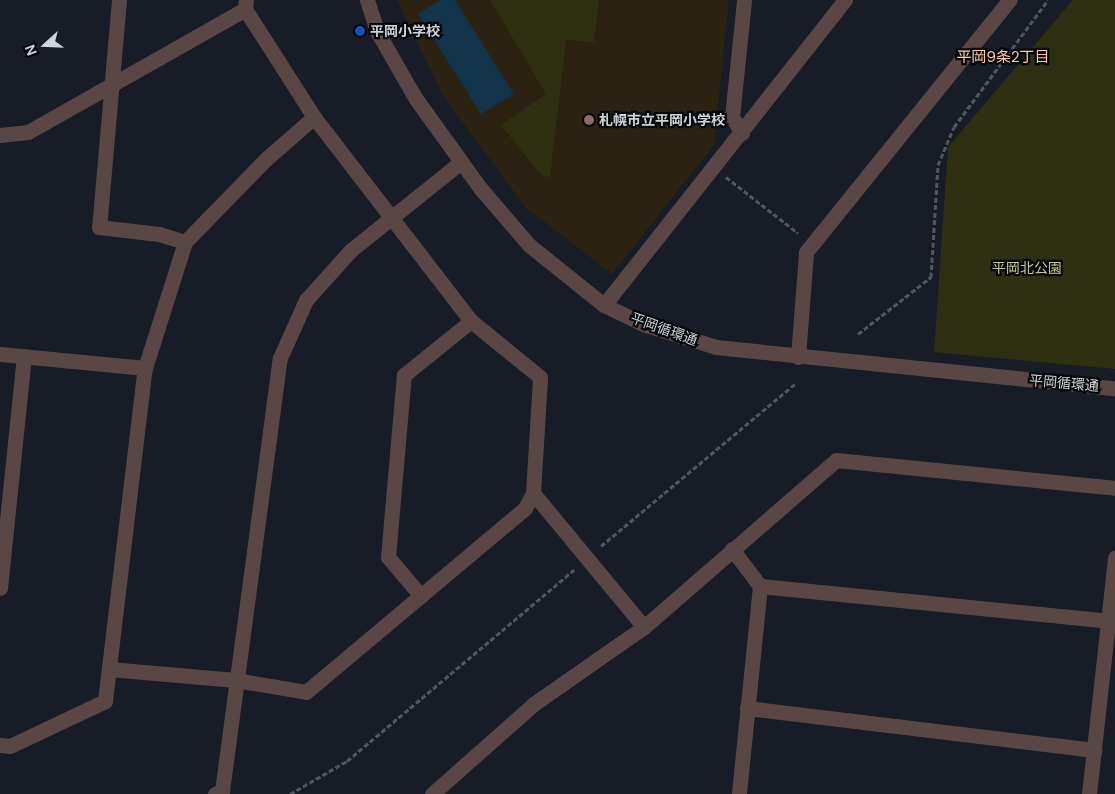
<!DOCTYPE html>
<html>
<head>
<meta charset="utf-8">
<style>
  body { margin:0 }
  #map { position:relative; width:1115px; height:794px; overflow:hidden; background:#171c27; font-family:"DM Sans","Noto Sans JP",sans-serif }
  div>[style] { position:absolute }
  .education>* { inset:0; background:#2b2212 }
  .green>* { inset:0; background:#2f3011 }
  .water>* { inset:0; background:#12354c }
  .path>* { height:3px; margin-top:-1.5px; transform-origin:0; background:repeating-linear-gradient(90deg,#51555f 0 5px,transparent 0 7.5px) }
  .minor>* { height:15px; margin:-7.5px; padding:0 7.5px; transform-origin:7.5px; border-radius:7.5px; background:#5a4745 }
  .dots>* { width:14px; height:14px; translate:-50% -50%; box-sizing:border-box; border:2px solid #05070b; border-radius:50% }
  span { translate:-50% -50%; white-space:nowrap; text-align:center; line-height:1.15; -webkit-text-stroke:4.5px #05070b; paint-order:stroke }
  .poi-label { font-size:14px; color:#cfd3da; font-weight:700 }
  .left { translate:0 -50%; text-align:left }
  .park-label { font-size:14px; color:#c6cb88 }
  .street-label { font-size:14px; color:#cfd3da }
  .neighbourhood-label { font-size:15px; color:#fdcca0 }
  .north { position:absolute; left:20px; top:20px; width:50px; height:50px; -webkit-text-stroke:4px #05070b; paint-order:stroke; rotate:250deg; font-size:14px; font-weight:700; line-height:20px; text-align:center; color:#cfd3da }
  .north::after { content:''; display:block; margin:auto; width:18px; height:22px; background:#cfd3da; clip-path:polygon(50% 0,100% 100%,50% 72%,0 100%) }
</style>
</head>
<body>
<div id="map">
  <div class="education">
    <div style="clip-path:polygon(397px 0,729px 0,714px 145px,612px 274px,525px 207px,442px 94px)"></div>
  </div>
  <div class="green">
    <div style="clip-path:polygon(490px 0,599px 0,594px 42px,566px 40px,550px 177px,542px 176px,501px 125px,546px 94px)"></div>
    <div style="clip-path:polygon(1073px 0,1115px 0,1115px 369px,934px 352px,948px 147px)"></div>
  </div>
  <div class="water">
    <div style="clip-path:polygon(440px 0,455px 0,514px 94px,481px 114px,418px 14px)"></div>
  </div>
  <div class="path">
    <div style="left:726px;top:177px;width:91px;rotate:37.9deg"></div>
    <div style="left:858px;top:334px;width:93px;rotate:-38deg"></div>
    <div style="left:931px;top:277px;width:112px;rotate:-86.4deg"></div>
    <div style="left:938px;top:165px;width:41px;rotate:-67.2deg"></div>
    <div style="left:954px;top:127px;width:158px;rotate:-53.5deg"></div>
    <div style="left:601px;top:546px;width:254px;rotate:-39.9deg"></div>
    <div style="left:290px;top:794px;width:66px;rotate:-30.1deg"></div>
    <div style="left:347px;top:761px;width:297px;rotate:-40.1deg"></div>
  </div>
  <div class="minor">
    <div style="left:119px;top:0;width:228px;rotate:95deg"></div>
    <div style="left:99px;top:227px;width:60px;rotate:6.7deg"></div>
    <div style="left:159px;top:234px;width:27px;rotate:17deg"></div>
    <div style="left:367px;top:0;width:35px;rotate:72deg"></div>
    <div style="left:378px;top:33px;width:76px;rotate:60.1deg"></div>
    <div style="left:416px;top:99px;width:111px;rotate:54.2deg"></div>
    <div style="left:481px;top:189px;width:74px;rotate:49.4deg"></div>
    <div style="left:529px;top:245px;width:96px;rotate:38.7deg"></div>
    <div style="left:604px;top:305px;width:43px;rotate:26deg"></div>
    <div style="left:643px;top:324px;width:77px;rotate:17.5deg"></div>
    <div style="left:716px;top:347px;width:401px;rotate:5.9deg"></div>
    <div style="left:742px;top:133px;width:19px;rotate:-122deg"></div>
    <div style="left:732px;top:117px;width:118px;rotate:-84.1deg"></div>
    <div style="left:0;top:135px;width:28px;rotate:-6deg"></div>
    <div style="left:28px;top:132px;width:249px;rotate:-29.5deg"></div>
    <div style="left:604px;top:305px;width:389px;rotate:-51.7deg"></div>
    <div style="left:0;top:354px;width:146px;rotate:5.5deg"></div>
    <div style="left:798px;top:357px;width:105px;rotate:-85.6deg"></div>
    <div style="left:806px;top:252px;width:324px;rotate:-51.1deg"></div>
    <div style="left:533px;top:493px;width:174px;rotate:50.4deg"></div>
    <div style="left:732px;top:549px;width:46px;rotate:52.9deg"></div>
    <div style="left:760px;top:586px;width:209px;rotate:95.8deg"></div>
    <div style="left:760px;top:586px;width:350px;rotate:5.7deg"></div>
    <div style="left:0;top:588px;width:233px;rotate:-84.1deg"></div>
    <div style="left:421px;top:596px;width:51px;rotate:-130.2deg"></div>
    <div style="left:388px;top:557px;width:183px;rotate:-85deg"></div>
    <div style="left:404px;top:375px;width:86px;rotate:-38.9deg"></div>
    <div style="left:109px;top:669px;width:127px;rotate:5deg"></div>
    <div style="left:236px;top:680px;width:71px;rotate:9.7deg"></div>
    <div style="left:306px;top:692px;width:286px;rotate:-40deg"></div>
    <div style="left:525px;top:508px;width:17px;rotate:-62deg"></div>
    <div style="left:533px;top:493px;width:116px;rotate:-86.5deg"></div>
    <div style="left:540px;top:377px;width:89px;rotate:-140.9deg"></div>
    <div style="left:471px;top:321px;width:257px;rotate:-127.6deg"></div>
    <div style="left:314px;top:117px;width:128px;rotate:-122.6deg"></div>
    <div style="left:245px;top:9px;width:9px;rotate:-84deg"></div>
    <div style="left:747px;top:708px;width:350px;rotate:6.9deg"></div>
    <div style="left:0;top:745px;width:10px;rotate:6deg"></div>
    <div style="left:10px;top:746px;width:105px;rotate:-25.3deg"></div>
    <div style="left:105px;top:701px;width:335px;rotate:-83.2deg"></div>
    <div style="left:145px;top:368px;width:132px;rotate:-72.4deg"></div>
    <div style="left:185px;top:242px;width:116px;rotate:-45.7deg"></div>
    <div style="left:266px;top:159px;width:64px;rotate:-41.2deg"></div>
    <div style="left:215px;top:794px;width:8px;rotate:-23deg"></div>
    <div style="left:222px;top:791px;width:437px;rotate:-82.4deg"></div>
    <div style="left:280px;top:358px;width:64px;rotate:-65.9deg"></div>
    <div style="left:306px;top:300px;width:67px;rotate:-48deg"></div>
    <div style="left:351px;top:250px;width:141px;rotate:-38.7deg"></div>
    <div style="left:432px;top:794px;width:137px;rotate:-41.5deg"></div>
    <div style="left:535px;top:703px;width:133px;rotate:-34.9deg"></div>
    <div style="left:644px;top:627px;width:254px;rotate:-41deg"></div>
    <div style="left:836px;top:460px;width:280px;rotate:5.7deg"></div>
    <div style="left:1089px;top:794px;width:238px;rotate:-83.7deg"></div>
  </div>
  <div class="dots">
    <div style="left:360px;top:31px;background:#1a4fb4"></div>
    <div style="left:589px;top:120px;background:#8d6e63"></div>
  </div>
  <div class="poi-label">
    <span class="left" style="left:370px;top:31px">平岡小学校</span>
    <span class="left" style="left:599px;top:120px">札幌市立平岡小学校</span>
  </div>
  <div class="park-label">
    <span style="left:1027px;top:268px">平岡北公園</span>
  </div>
  <div class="street-label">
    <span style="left:664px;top:329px;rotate:20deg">平岡循環通</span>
    <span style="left:1064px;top:383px;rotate:5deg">平岡循環通</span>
  </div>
  <div class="neighbourhood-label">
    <span style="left:1003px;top:58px">平岡9条2丁目</span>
  </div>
  <div class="north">N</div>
</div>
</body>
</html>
